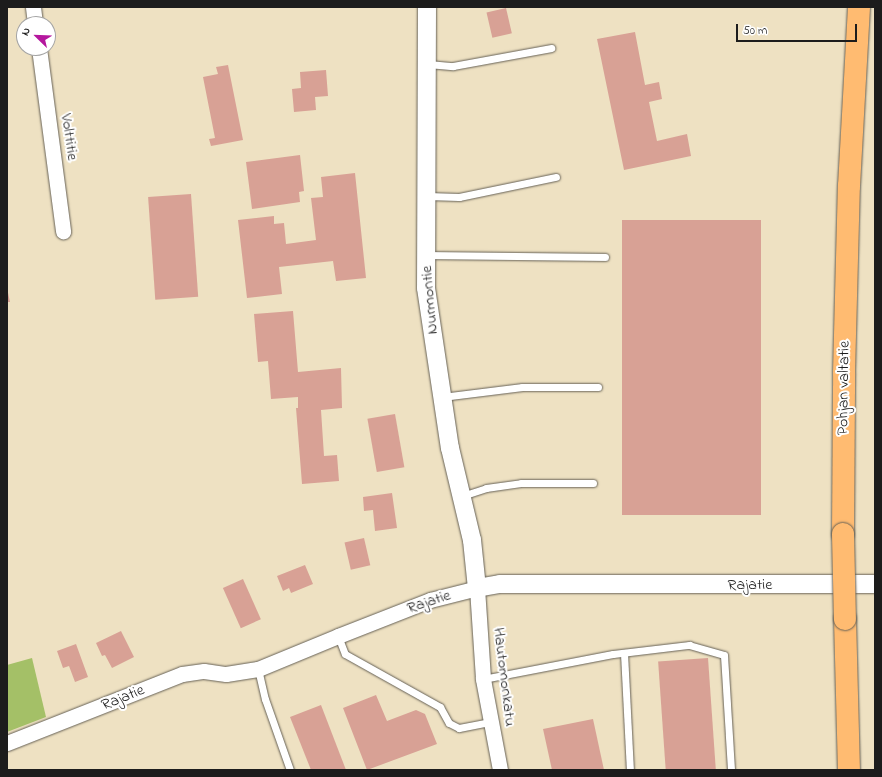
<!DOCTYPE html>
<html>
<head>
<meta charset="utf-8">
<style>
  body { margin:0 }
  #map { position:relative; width:882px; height:777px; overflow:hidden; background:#eee1c2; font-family:"Indie Flower",sans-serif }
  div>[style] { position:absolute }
  .green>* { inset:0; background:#a4c067 }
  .building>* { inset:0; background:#d8a195; transform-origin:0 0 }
  .roads { filter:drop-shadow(0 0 1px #666156) drop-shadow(0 0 1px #666156) }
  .service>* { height:7px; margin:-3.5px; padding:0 3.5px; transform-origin:3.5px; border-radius:3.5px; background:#fff }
  .minor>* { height:15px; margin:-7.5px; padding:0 7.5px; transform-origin:7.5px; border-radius:7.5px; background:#fff }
  .tertiary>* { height:18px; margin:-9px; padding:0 9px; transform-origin:9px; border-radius:9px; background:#fff }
  .trunk>* { height:22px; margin:-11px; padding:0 11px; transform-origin:11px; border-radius:11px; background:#ffbb71 }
  .bridges { filter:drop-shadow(0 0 1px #666156) drop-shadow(0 0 1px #666156) }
  .trunk-bridge>* { height:22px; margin:-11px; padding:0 11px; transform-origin:11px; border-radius:11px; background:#ffbb71 }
  span { translate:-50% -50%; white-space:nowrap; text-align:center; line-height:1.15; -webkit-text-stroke:4px #fff; paint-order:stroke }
  .street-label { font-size:16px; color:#1c1c1c }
  .frame { position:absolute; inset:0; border:8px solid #1c1c1c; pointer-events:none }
  .north { position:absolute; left:16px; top:16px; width:40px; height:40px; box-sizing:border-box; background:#fff; border:1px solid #a4a4a4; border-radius:50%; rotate:293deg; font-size:11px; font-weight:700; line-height:16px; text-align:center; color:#1c1c1c }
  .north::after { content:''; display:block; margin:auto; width:14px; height:18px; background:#b5179e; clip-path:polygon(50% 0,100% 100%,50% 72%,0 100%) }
  .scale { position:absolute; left:736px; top:24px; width:121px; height:18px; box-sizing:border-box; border:2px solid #1c1c1c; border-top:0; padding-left:5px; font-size:12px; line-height:14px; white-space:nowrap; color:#1c1c1c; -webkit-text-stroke:3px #fff; paint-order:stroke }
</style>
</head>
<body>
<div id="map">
  <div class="green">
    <div style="clip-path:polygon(32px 658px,46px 717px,7px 732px,7px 665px)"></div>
  </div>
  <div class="building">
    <div style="left:506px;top:8px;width:26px;height:20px;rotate:77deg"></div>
    <div style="clip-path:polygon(635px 32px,645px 85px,659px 82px,662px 99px,649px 102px,657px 141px,687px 134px,691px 156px,624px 170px,597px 39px)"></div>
    <div style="clip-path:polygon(228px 65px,243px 140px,211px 146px,209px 139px,215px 138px,203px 77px,218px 74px,216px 67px)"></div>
    <div style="clip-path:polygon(326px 70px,328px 96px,315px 97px,316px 110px,294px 112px,292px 89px,301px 88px,300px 72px)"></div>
    <div style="clip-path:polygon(300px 155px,304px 191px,299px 192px,300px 202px,252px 209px,246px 162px)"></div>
    <div style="clip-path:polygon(355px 173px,366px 278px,336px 281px,333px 261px,279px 267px,282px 294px,247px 298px,238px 220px,274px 216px,274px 224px,284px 223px,286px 244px,316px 240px,311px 198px,323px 197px,321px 177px)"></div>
    <div style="left:191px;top:194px;width:103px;height:43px;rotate:86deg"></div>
    <div style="left:622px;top:220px;width:139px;height:295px"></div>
    <div style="clip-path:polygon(7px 288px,10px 302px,7px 302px)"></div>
    <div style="clip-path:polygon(293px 311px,298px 372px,341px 368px,342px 408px,321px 410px,324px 456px,337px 455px,339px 481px,302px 484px,296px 408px,298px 408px,298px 397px,271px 399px,268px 361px,258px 362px,254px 314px)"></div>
    <div style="left:395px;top:414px;width:54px;height:28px;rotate:80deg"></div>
    <div style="clip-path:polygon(392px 493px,397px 528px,375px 531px,373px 510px,364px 511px,363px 497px)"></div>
    <div style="left:364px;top:538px;width:28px;height:20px;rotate:77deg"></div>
    <div style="clip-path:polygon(305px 565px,313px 584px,291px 593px,289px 588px,283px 591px,277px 576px)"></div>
    <div style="left:243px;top:579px;width:44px;height:22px;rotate:66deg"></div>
    <div style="clip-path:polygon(121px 631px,134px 657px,112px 668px,105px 655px,102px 656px,96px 643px)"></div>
    <div style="clip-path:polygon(76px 644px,88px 677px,75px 682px,69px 666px,63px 668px,57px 651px)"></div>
    <div style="left:708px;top:658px;width:112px;height:50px;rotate:86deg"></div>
    <div style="clip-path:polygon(376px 695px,387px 721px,416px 710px,425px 714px,437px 744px,367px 770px,343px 708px)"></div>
    <div style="clip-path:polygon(321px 705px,346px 770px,311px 770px,290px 717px)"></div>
    <div style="clip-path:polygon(593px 719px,604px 770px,552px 770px,543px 729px)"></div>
  </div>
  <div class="roads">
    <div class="service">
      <div style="left:428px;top:64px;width:25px;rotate:5deg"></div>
      <div style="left:453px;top:66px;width:100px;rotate:-10.4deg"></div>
      <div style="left:427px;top:196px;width:32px;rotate:2deg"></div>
      <div style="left:459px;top:197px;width:99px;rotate:-11.7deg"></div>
      <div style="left:427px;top:255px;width:178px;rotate:0.6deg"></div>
      <div style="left:442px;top:397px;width:81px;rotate:-7.1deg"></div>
      <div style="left:522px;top:387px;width:76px"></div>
      <div style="left:462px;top:496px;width:25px;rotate:-18deg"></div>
      <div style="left:486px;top:488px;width:35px;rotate:-8deg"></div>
      <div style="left:521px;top:483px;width:72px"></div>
      <div style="left:338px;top:636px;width:19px;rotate:69deg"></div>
      <div style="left:345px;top:654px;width:109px;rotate:29.2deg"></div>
      <div style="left:440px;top:707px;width:18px;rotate:61deg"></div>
      <div style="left:449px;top:723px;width:11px;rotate:27deg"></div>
      <div style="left:459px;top:728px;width:32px;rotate:-11deg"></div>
      <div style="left:624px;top:653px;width:117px;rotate:87.1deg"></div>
      <div style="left:258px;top:669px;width:31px;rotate:77deg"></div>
      <div style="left:265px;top:699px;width:75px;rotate:70.6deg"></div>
      <div style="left:483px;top:679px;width:132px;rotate:-10.9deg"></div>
      <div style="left:613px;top:654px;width:77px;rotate:-6.8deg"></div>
      <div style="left:689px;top:645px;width:36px;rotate:16deg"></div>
      <div style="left:724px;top:655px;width:115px;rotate:86.5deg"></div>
    </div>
    <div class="minor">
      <div style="left:33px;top:7px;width:17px;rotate:83deg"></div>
      <div style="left:39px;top:48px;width:185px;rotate:82.5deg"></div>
      <div style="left:7px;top:743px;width:188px;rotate:-21.5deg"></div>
      <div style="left:182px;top:674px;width:22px;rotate:-8deg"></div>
      <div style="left:204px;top:671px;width:22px;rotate:8deg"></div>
      <div style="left:226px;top:674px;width:32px;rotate:-9deg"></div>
      <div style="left:258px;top:669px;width:87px;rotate:-22.4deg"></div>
      <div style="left:338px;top:636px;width:99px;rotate:-21.4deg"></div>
      <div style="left:430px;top:600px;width:49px;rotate:-14.3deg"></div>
      <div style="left:477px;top:588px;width:91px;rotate:86.2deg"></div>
      <div style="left:483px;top:679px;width:93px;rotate:79.4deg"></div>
    </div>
    <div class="tertiary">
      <div style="left:427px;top:7px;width:281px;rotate:90.2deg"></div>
      <div style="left:426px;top:288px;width:162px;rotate:81.5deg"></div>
      <div style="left:450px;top:448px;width:95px;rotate:76.6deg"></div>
      <div style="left:472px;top:540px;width:48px;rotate:84.1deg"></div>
      <div style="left:477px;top:588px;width:23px;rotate:-10deg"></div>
      <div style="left:500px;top:584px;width:375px"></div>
    </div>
    <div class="trunk">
      <div style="left:843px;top:534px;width:161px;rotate:-89.6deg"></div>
      <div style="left:844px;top:373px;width:187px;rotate:-88.5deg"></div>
      <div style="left:849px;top:186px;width:179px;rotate:-86.8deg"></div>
      <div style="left:845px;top:619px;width:151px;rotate:88.5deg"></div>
    </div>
  </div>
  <div class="bridges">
    <div class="trunk-bridge">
      <div style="left:843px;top:534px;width:85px;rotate:88.7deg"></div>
    </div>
  </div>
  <div class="street-label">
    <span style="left:69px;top:137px;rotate:82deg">Volttitie</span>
    <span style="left:430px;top:300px;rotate:-95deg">Nurmontie</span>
    <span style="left:844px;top:388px;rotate:-89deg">Pohjan valtatie</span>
    <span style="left:750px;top:585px">Rajatie</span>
    <span style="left:429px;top:602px;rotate:-18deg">Rajatie</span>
    <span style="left:504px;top:677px;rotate:83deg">Hautomonkatu</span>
    <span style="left:123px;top:698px;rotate:-22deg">Rajatie</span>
  </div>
  <div class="frame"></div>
  <div class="north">N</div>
  <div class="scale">50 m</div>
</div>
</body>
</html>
